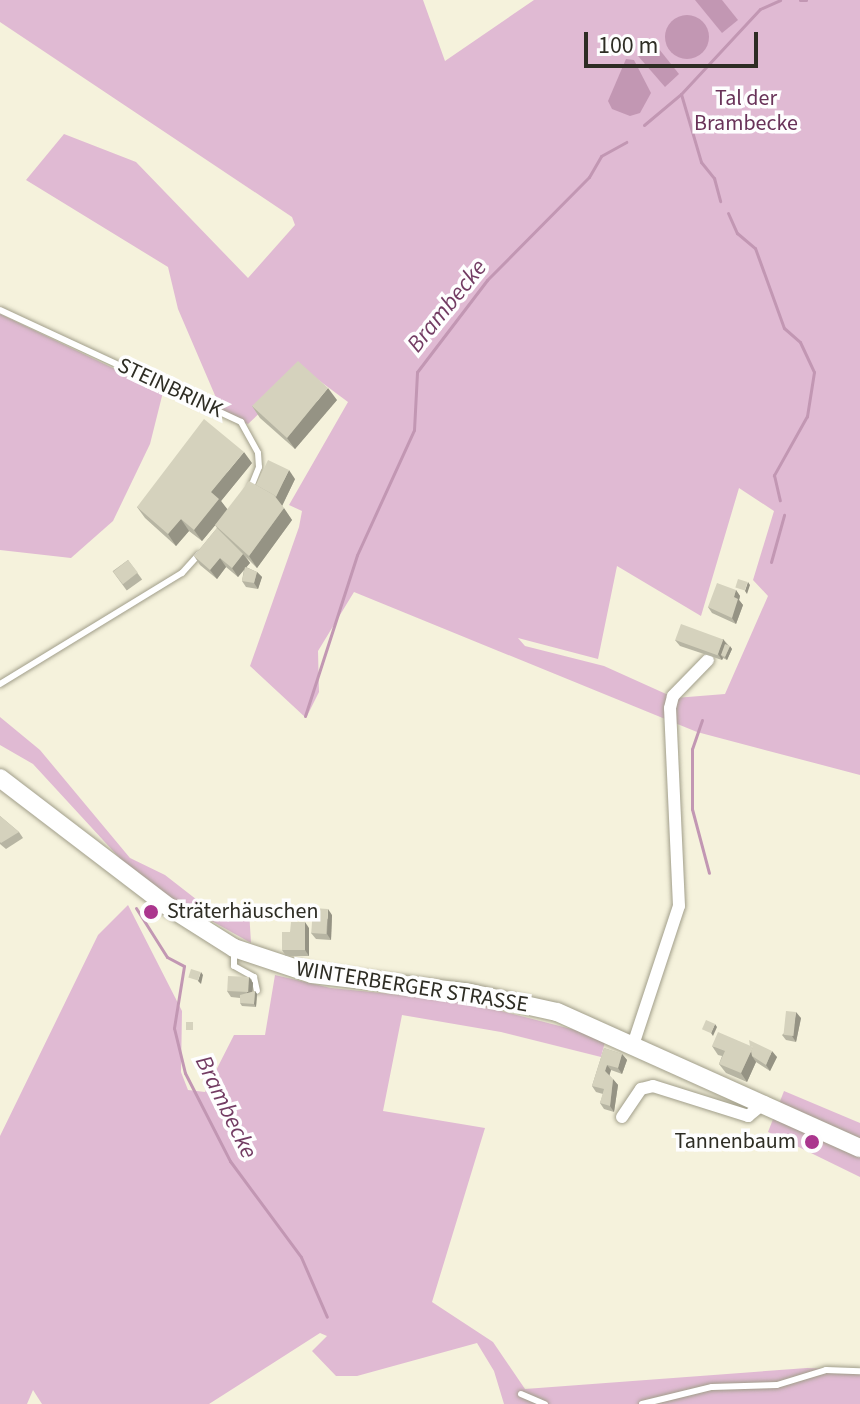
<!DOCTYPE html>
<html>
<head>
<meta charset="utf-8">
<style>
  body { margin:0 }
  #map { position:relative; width:860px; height:1404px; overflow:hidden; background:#f5f2dc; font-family:"Source Sans 3",sans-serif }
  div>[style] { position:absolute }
  .green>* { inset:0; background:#e0bad3 }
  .water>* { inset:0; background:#c297b3 }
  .round { border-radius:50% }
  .stream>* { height:3px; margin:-1.5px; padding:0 1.5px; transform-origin:1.5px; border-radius:1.5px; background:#c297b3 }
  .roads { filter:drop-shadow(0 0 2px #a19e8a) drop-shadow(0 0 2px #a19e8a) }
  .service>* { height:6px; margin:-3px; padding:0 3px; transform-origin:3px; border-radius:3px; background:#fff }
  .minor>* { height:12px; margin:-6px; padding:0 6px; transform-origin:6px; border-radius:6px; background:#fff }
  .primary>* { height:18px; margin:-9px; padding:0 9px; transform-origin:9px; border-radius:9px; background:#fff }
  .wall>* { inset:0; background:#b7b5a3; transform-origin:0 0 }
  .shaded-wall>* { inset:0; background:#959384 }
  .building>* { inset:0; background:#d5d2bd; transform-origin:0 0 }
  .dots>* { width:22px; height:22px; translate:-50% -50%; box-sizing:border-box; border:4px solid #fefefe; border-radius:50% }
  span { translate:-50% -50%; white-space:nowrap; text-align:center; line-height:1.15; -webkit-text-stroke:7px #fefefe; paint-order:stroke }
  .park-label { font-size:22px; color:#693359 }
  .street-label { font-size:22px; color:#2e2d24 }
  .poi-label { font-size:22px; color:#2e2d24 }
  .left { translate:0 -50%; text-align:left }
  .right { translate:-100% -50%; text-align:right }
  .water-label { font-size:24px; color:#733c63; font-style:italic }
  .scale { position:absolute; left:584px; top:32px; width:174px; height:36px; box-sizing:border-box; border:4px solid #2e2d24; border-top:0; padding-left:10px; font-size:24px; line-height:28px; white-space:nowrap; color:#2e2d24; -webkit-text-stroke:6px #fefefe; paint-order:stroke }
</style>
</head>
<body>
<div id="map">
  <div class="green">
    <div style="clip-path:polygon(evenodd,0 0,423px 0,445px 61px,534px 0,860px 0,860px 775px,697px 732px,354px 592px,318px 651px,319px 692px,306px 718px,250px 666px,299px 527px,302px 511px,289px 505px,348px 402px,305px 370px,248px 424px,223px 414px,178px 309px,168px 267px,26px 180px,64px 134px,136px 162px,248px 278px,295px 225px,292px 217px,0 22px,0 0,739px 488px,774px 511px,753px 580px,768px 596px,725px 694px,675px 698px,604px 666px,525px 646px,518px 638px,598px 659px,617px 566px,701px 616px,739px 488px)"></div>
    <div style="clip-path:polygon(0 314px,163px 392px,150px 444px,113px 521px,71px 558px,0 550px)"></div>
    <div style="clip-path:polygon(0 717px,40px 750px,130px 858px,165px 875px,210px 910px,232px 903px,249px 910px,251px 943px,160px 892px,126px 865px,33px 764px,0 745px)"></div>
    <div style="clip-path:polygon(128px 905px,182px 1011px,181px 1072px,188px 1090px,205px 1092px,234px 1035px,265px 1035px,275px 975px,331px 988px,463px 1001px,606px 1038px,601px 1057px,501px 1032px,402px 1015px,383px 1111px,485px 1128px,432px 1302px,493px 1342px,525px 1389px,807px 1368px,860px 1370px,860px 1404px,504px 1404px,494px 1371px,477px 1343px,357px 1376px,336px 1376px,312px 1351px,327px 1336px,320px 1333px,209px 1404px,42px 1404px,33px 1390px,27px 1404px,0 1404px,0 1136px,98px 935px)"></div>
    <div style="clip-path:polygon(784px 1091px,860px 1123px,860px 1177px,768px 1132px)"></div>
  </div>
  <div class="water">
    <div style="clip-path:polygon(695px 0,722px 0,738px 20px,722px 33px)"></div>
    <div class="round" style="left:665px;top:15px;width:44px;height:44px"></div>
    <div style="clip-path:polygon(647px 42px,655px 44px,679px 74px,665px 87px,638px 56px)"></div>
    <div style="clip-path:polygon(626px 59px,634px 60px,651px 93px,640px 113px,630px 116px,612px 109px,608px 101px)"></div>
  </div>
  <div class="stream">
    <div style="left:800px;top:0;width:6px"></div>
    <div style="left:681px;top:94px;width:71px;rotate:73.6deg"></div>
    <div style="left:701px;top:162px;width:21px;rotate:51deg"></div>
    <div style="left:714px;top:178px;width:24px;rotate:75deg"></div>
    <div style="left:644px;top:125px;width:48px;rotate:-40deg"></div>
    <div style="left:681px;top:94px;width:116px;rotate:-47.1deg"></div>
    <div style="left:760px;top:9px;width:22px;rotate:-24deg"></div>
    <div style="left:728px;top:213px;width:22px;rotate:66deg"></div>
    <div style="left:737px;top:233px;width:23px;rotate:40deg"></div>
    <div style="left:755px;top:248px;width:85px;rotate:70.1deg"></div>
    <div style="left:784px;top:328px;width:21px;rotate:41deg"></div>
    <div style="left:800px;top:342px;width:33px;rotate:65deg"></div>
    <div style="left:814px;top:372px;width:45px;rotate:99deg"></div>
    <div style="left:807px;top:416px;width:68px;rotate:119.2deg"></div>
    <div style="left:774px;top:475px;width:26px;rotate:77deg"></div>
    <div style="left:771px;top:562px;width:49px;rotate:-74.5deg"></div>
    <div style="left:305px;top:716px;width:169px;rotate:-72.1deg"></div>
    <div style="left:357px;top:555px;width:137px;rotate:-65.5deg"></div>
    <div style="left:414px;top:430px;width:58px;rotate:-87deg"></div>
    <div style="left:417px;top:372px;width:116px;rotate:-52.7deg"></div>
    <div style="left:487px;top:280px;width:145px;rotate:-45.3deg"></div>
    <div style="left:589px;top:177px;width:24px;rotate:-60deg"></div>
    <div style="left:601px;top:156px;width:29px;rotate:-29deg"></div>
    <div style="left:702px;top:720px;width:31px;rotate:109deg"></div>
    <div style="left:692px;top:749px;width:60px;rotate:90deg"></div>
    <div style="left:692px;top:809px;width:66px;rotate:75.1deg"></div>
    <div style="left:136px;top:908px;width:58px;rotate:57.7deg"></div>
    <div style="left:167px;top:957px;width:19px;rotate:28deg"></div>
    <div style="left:184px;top:966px;width:63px;rotate:99.2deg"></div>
    <div style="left:174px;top:1028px;width:46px;rotate:76.3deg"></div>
    <div style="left:185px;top:1073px;width:99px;rotate:62.9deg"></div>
    <div style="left:230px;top:1161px;width:119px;rotate:53.5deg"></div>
    <div style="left:301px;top:1257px;width:65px;rotate:66.6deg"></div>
  </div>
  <div class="roads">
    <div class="service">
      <div style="left:0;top:310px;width:266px;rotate:24.9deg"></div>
      <div style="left:241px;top:422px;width:35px;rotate:61deg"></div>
      <div style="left:258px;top:453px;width:14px;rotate:86deg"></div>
      <div style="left:259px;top:467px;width:24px;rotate:112deg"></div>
      <div style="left:0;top:684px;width:213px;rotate:-31.4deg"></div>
      <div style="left:182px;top:573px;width:25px;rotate:-48deg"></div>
      <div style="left:234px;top:951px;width:15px;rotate:90deg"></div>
      <div style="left:234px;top:966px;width:23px;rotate:29deg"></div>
      <div style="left:254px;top:977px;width:14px;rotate:78deg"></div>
      <div style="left:521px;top:1394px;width:26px;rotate:23deg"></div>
      <div style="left:642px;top:1404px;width:72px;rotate:-13.7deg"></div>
      <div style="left:712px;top:1387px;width:65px;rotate:-1.8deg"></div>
      <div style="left:777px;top:1385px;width:51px;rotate:-17deg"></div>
      <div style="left:826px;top:1370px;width:34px;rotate:2deg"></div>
    </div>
    <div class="minor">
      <div style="left:634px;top:1042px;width:143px;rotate:-71.7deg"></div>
      <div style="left:679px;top:906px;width:198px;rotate:-92.6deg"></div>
      <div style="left:670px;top:708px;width:12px;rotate:-76deg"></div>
      <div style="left:673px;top:696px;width:50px;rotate:-45.8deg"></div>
      <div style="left:622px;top:1117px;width:34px;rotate:-56deg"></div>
      <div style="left:641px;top:1089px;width:12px;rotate:-14deg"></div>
      <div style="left:653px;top:1086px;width:100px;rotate:17.5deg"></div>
      <div style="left:748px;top:1116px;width:22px;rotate:-39deg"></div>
    </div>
    <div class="primary">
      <div style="left:0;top:778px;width:213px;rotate:37.4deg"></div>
      <div style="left:169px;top:907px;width:77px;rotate:32.2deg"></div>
      <div style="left:234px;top:948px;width:82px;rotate:18.4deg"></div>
      <div style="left:312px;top:974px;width:155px;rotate:6.7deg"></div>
      <div style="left:466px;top:992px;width:93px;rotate:12.4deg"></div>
      <div style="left:557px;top:1012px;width:332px;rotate:24.2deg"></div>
    </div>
  </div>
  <div class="wall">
    <div style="clip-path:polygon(337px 400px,295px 449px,260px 418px,252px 406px)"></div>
    <div style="clip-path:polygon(252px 463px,221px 501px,227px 510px,256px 485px,295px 479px,282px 506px,292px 520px,257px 568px,246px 557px,250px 563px,246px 567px,257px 572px,262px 577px,258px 589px,246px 587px,242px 581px,244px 569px,238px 577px,226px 567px,217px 579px,200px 565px,194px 556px,217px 528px,215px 525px,202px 541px,189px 531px,176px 546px,145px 518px,137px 507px)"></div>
    <div style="left:128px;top:560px;width:24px;height:19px;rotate:54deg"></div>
    <div style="clip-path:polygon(736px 590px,740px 596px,739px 600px,743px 605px,736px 624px,712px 613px,708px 607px)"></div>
    <div style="clip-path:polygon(723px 639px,732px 649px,727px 660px,723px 658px,722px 660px,680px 646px,675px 640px)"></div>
    <div style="clip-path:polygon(0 816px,19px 832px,23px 838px,6px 849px,0 844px)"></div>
    <div style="clip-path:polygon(332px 915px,331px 940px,316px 939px,311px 933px)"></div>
    <div style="clip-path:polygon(309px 928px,309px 956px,286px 956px,282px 950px,290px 932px)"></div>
    <div style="clip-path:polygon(249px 977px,253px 983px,252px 992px,255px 991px,257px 994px,256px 1007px,242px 1006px,240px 1003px,240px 998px,231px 997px,227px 991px)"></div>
    <div style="clip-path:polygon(801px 1018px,796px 1042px,786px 1040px,782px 1035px)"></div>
    <div style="clip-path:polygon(712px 1046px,777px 1057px,770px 1071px,756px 1062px,747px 1082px,726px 1073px,719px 1064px,722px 1056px,718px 1055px)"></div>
    <div style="clip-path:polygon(604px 1048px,622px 1054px,627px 1060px,622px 1074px,611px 1070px,609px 1075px,618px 1085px,614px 1112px,604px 1109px,600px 1103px,603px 1094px,596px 1092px,592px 1086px)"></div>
  </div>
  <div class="shaded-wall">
    <div style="clip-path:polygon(328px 388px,337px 400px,295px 449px,287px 438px)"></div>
    <div style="clip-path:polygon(244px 452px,252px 463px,221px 501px,228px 510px,202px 541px,194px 530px,211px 492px)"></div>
    <div style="clip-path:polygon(289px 470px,295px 479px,282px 506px,275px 498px)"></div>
    <div style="clip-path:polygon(284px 508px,292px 520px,257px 568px,249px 556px)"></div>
    <div style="clip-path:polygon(181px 519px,189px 531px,176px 546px,168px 534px)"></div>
    <div style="clip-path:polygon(243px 554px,250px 563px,238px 577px,232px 568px)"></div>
    <div style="clip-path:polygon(220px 558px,226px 567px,217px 579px,210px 570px)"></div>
    <div style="clip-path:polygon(257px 572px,262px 577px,258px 589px,254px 583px)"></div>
    <div style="clip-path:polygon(748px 582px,750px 585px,747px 594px,745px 591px)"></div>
    <div style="clip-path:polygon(736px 590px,740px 596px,739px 600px,743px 605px,736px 624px,732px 618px,734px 597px)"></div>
    <div style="clip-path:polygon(723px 639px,727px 645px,721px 655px,723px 658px,722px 660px,718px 654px)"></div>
    <div style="clip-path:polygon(730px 646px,732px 649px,727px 660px,725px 657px)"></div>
    <div style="clip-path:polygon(328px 909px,332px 915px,331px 940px,327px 934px)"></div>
    <div style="clip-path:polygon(305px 922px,309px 928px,309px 956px,305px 950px)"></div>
    <div style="clip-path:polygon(201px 972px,203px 975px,201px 984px,198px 981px)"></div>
    <div style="clip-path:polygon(249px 977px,253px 983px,252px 998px,247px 993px)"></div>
    <div style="clip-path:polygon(255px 991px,257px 994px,256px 1007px,254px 1004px)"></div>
    <div style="clip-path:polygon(796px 1012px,801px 1018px,796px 1042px,792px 1036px)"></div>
    <div style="clip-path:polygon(715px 1024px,717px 1027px,713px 1036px,711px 1033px)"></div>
    <div style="clip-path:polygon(753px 1047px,752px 1056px,756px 1062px,747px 1082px,741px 1073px)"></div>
    <div style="clip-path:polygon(772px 1051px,777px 1057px,770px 1071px,766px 1065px)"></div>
    <div style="clip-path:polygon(622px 1054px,627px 1060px,622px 1074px,618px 1068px)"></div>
    <div style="clip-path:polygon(607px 1065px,611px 1070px,609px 1077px,605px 1071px)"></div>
    <div style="clip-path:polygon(613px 1079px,618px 1085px,614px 1112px,610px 1106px)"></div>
  </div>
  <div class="building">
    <div style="clip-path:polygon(298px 361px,328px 388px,287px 438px,252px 406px)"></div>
    <div style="clip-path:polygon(204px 419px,244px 452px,211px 492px,219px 499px,194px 530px,181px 519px,168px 534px,137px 507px)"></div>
    <div style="clip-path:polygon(268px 460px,289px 470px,276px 497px,274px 495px,256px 485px)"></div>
    <div style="clip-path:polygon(249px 481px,274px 495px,284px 508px,249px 556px,215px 525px)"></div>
    <div style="clip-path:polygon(217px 528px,243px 554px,232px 568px,220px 558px,210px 570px,194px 556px)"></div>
    <div style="left:128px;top:560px;width:16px;height:19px;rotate:52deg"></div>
    <div style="clip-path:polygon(245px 567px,257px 572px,254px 583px,242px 581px)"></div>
    <div style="left:738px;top:579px;width:10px;height:9px;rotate:17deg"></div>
    <div style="clip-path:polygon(717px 583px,736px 590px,734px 597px,738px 599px,732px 618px,708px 607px)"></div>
    <div style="left:681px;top:624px;width:45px;height:17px;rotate:20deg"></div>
    <div style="clip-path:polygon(725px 644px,730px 646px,725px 657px,721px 655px)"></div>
    <div style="clip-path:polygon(0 816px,19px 832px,1px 843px,0 842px)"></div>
    <div style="left:313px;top:908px;width:15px;height:25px;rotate:4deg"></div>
    <div style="clip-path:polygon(291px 922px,305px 922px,305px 950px,282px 950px,282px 932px,290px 932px)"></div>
    <div style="left:191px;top:969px;width:10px;height:9px;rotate:17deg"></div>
    <div style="left:228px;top:976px;width:21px;height:15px;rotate:3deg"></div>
    <div style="clip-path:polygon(255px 991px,254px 1004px,240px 1003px,240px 995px)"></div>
    <div style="left:786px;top:1011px;width:10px;height:24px;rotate:6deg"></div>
    <div style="left:706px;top:1020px;width:10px;height:10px;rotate:24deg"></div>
    <div style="left:186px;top:1022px;width:7px;height:8px"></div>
    <div style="clip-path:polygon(718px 1032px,753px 1047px,741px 1073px,719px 1064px,725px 1051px,712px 1046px)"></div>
    <div style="clip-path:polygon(749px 1040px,772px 1051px,766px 1065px,752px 1056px,751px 1051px,753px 1047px,750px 1046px)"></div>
    <div style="clip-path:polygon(604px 1048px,622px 1054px,618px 1068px,607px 1065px,605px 1071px,613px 1079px,610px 1106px,600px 1103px,604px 1089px,592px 1086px)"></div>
  </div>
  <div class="dots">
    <div style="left:151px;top:912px;background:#ab368e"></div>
    <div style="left:812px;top:1142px;background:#ab368e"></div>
  </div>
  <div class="park-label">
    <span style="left:746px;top:111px">Tal der<br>Brambecke</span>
  </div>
  <div class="street-label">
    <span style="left:170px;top:388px;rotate:25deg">STEINBRINK</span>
    <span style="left:412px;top:987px;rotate:9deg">WINTERBERGER STRASSE</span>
  </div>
  <div class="poi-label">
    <span class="left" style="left:167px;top:912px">Sträterhäuschen</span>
    <span class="right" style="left:796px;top:1142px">Tannenbaum</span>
  </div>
  <div class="water-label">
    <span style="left:447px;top:306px;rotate:-51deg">Brambecke</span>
    <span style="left:226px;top:1107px;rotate:64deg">Brambecke</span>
  </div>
  <div class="scale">100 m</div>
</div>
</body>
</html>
